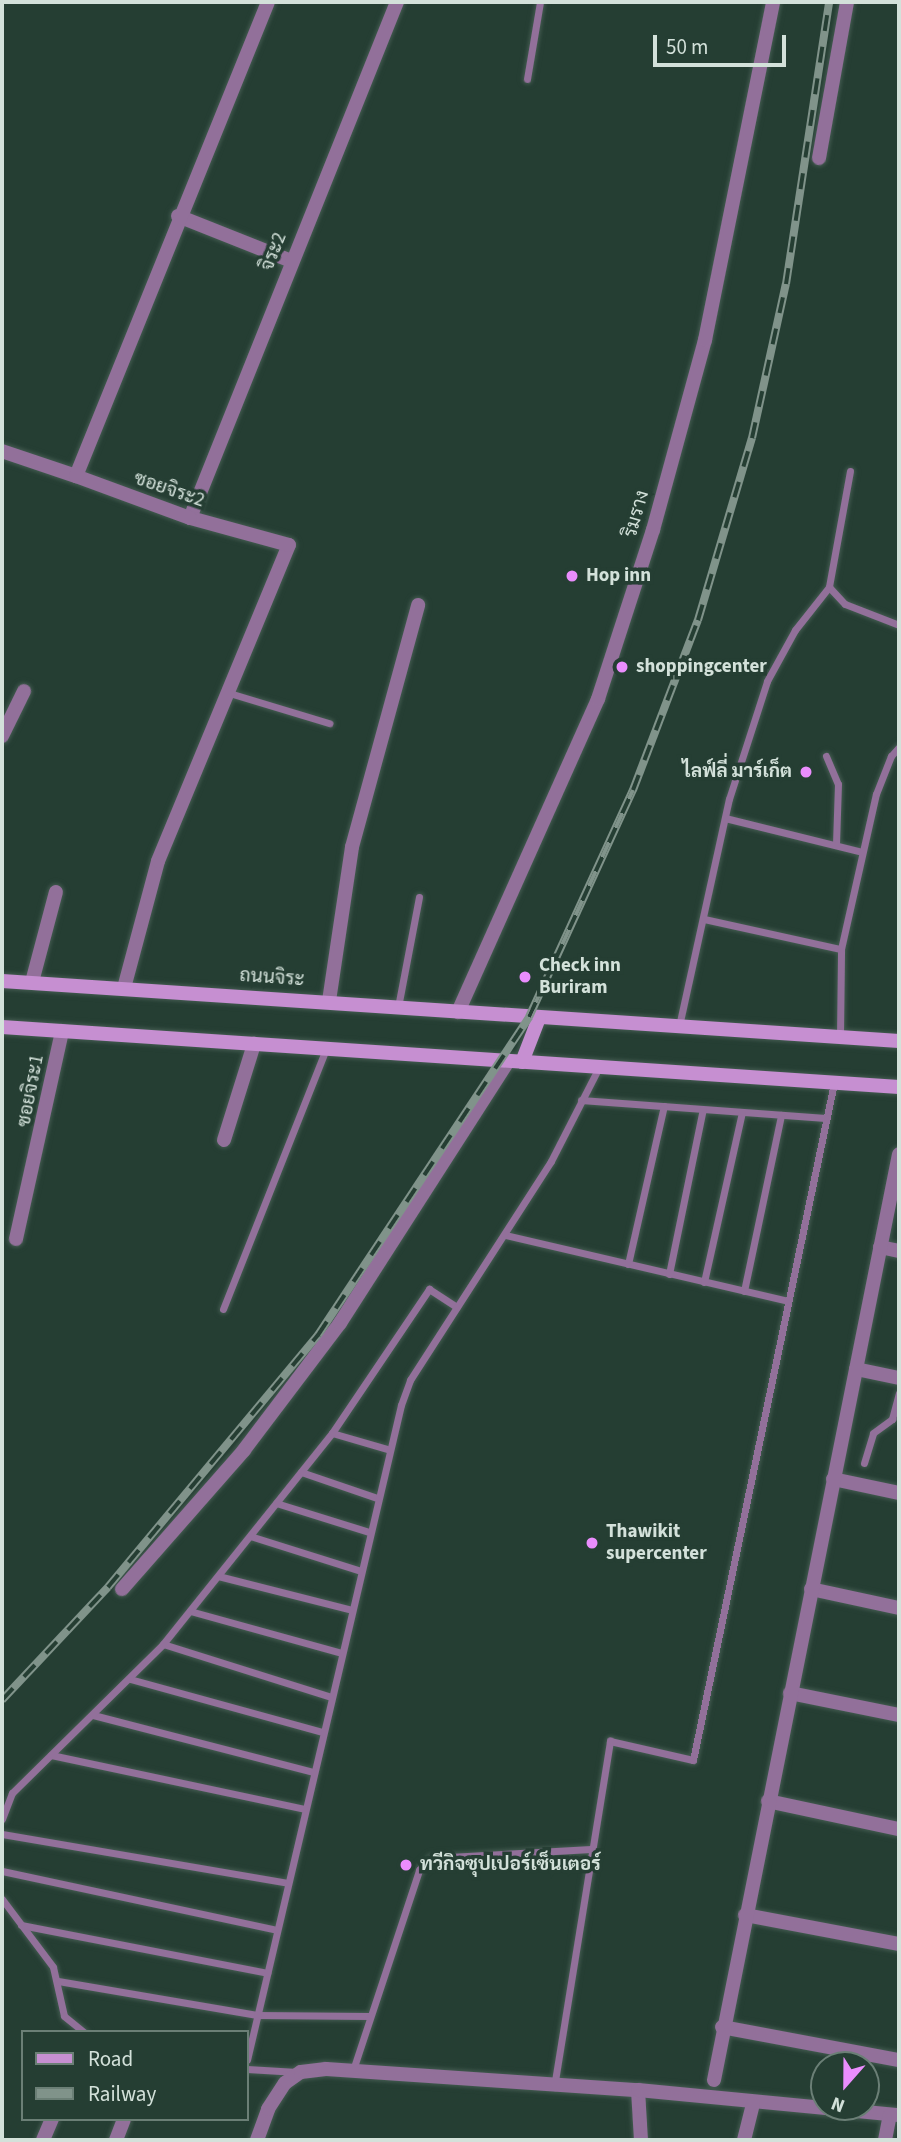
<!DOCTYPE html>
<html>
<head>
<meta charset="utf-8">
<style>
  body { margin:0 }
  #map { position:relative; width:901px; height:2142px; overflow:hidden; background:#253e33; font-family:"Source Sans 3",Sarabun,sans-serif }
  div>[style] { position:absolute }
  .roads { filter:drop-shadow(0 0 2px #445b51) drop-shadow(0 0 2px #445b51) }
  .lane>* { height:7px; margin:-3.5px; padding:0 3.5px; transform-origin:3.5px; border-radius:3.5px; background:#92709a }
  .street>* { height:14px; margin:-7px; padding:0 7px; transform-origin:7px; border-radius:7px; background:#92709a }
  .secondary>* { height:14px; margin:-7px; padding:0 7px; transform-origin:7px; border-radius:7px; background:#c68fd1 }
  .rail>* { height:8px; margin-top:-4px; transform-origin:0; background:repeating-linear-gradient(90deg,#253e33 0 16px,#80938a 0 32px); box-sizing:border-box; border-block:2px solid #80938a }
  .dots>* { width:19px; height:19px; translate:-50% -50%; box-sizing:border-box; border:4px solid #253e33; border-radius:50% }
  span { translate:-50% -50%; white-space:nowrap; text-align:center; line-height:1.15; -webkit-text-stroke:7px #253e33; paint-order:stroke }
  .street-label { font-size:19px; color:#d3e1da }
  .poi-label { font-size:19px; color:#d3e1da; font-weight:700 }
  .left { translate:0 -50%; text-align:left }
  .right { translate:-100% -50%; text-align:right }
  .frame { position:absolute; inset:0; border:4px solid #d3e1da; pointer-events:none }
  .legend { position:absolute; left:21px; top:2030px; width:228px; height:91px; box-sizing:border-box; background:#253e33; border:2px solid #6b7f76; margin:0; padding:9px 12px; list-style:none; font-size:21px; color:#d3e1da }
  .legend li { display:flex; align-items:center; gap:14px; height:35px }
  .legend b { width:35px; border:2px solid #6b7f76 }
  .north { position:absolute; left:810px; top:2051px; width:70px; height:70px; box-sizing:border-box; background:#253e33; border:2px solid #6b7f76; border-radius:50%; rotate:201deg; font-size:19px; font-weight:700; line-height:28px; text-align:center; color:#d3e1da }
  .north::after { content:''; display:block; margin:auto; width:24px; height:32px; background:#ea8dfd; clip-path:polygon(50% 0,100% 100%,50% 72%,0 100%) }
  .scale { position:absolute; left:653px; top:35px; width:133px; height:32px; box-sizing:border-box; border:4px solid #d3e1da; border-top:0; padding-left:9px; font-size:21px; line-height:24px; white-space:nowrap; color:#d3e1da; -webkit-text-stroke:5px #253e33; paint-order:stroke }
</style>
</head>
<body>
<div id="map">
  <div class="roads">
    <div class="lane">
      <div style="left:527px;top:79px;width:78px;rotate:-80.4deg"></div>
      <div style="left:850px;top:471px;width:118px;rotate:100.3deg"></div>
      <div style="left:829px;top:587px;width:23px;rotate:47deg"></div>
      <div style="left:845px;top:604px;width:58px;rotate:21.3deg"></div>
      <div style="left:226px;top:692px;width:108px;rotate:16.8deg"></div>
      <div style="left:826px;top:756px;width:30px;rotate:67deg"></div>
      <div style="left:838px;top:784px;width:61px;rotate:91.9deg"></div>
      <div style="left:725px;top:818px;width:141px;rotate:13.9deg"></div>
      <div style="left:704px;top:919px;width:140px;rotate:12.4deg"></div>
      <div style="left:398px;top:1007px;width:112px;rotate:-79.2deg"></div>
      <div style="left:679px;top:1026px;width:232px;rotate:-77.6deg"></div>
      <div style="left:729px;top:799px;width:124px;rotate:-72.1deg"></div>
      <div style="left:767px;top:681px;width:58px;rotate:-61.2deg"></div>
      <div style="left:795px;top:630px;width:55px;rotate:-51.7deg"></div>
      <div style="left:840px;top:1036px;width:87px;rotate:-89.3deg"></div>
      <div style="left:841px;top:949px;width:159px;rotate:-77.3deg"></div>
      <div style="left:876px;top:794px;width:41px;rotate:-68.5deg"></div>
      <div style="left:891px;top:756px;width:12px;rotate:-48deg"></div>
      <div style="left:581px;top:1100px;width:245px;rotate:4.2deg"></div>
      <div style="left:505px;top:1235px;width:287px;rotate:13.1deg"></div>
      <div style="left:628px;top:1264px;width:162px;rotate:-77.2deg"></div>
      <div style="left:669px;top:1274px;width:168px;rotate:-78.4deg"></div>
      <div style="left:704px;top:1282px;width:174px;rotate:-77.4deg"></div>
      <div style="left:744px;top:1291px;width:180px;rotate:-78.1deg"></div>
      <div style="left:223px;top:1309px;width:280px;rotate:-68.4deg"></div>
      <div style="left:332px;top:1433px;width:57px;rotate:16.2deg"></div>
      <div style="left:864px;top:1463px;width:31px;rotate:-73deg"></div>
      <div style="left:873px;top:1433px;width:24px;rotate:-36deg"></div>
      <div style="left:892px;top:1419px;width:27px;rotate:-75deg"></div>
      <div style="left:301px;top:1472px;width:80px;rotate:18.9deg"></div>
      <div style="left:276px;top:1503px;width:97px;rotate:17.3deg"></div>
      <div style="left:250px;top:1536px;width:116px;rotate:17.5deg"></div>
      <div style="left:218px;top:1576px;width:138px;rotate:14.2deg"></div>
      <div style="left:190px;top:1611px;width:157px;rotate:15.5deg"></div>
      <div style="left:163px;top:1644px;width:176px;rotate:17.5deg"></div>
      <div style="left:130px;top:1679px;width:199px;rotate:15.4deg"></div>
      <div style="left:93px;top:1715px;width:227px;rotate:14.5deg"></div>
      <div style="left:51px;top:1755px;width:259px;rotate:12deg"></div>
      <div style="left:2px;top:1819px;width:28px;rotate:-69deg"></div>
      <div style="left:12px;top:1793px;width:212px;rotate:-44.6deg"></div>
      <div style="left:163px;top:1644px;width:270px;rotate:-51.3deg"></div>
      <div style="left:332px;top:1433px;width:174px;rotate:-56deg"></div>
      <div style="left:429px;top:1289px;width:33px;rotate:33deg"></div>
      <div style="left:2px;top:1834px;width:290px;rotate:9.7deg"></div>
      <div style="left:2px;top:1871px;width:281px;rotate:12.1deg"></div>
      <div style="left:2px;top:1899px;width:85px;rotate:53.1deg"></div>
      <div style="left:53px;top:1967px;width:50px;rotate:77.3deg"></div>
      <div style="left:64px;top:2016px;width:26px;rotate:39deg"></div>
      <div style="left:21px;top:1925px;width:251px;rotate:11deg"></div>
      <div style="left:58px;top:1981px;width:202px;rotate:9.7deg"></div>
      <div style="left:257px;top:2015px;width:112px;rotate:0.5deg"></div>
      <div style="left:247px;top:2060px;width:673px;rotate:-76.77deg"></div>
      <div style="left:401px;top:1405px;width:27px;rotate:-70deg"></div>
      <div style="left:410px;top:1380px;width:260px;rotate:-57.2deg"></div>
      <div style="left:551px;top:1161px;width:103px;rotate:-62.9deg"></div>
      <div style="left:247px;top:2069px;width:50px;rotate:3.4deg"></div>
      <div style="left:353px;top:2070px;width:211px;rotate:-71.7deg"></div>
      <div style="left:419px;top:1870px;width:17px;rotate:-45deg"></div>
      <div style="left:431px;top:1858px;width:161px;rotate:-3.2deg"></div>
      <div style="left:554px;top:2087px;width:351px;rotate:-80.8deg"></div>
      <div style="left:610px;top:1741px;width:85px;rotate:12.9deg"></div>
      <div style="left:693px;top:1760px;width:692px;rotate:-78.24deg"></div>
    </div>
    <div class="street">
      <div style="left:819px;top:158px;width:158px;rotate:-79.8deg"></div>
      <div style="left:178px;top:216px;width:122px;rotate:21.7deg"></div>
      <div style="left:2px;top:451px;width:78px;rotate:18.7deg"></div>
      <div style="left:190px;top:518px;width:556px;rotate:-68.14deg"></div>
      <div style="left:2px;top:736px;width:50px;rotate:-63.9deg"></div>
      <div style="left:32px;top:982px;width:93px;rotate:-75.1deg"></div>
      <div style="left:124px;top:988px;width:131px;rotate:-75deg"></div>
      <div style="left:158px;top:861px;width:342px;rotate:-67.5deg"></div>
      <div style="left:289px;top:545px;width:103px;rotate:-164.7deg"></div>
      <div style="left:190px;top:518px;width:121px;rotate:-159.8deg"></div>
      <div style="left:76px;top:476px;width:511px;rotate:-67.95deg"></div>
      <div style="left:329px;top:1001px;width:156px;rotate:-81.5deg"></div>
      <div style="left:352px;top:847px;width:251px;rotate:-74.7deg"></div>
      <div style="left:458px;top:1012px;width:343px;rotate:-65.9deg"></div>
      <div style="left:598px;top:699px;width:178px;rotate:-72deg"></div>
      <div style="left:653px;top:530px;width:197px;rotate:-74.7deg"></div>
      <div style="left:705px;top:340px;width:345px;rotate:-78.6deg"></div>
      <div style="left:224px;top:1140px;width:101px;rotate:-72.6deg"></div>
      <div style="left:16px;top:1239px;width:213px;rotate:-77.5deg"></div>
      <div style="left:880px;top:1247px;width:19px;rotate:12deg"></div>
      <div style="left:856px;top:1369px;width:44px;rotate:11.8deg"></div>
      <div style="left:833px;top:1479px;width:67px;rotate:12deg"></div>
      <div style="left:122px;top:1589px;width:185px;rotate:-48.7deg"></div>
      <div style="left:244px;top:1450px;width:159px;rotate:-52.9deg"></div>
      <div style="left:340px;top:1323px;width:311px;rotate:-57.3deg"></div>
      <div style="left:811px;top:1589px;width:90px;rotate:12.2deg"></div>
      <div style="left:790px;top:1693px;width:111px;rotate:11.4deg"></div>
      <div style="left:768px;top:1801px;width:134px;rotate:12.1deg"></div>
      <div style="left:745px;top:1915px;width:157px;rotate:10.7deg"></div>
      <div style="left:722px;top:2027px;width:180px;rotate:10.6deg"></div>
      <div style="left:714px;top:2080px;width:944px;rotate:-78.7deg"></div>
      <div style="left:638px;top:2090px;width:50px;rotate:86.6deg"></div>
      <div style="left:43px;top:2140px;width:23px;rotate:-67deg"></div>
      <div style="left:116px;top:2140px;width:22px;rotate:-69deg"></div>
      <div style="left:257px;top:2140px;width:33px;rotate:-70deg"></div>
      <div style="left:268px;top:2109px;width:31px;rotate:-57deg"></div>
      <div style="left:285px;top:2083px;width:19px;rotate:-35deg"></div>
      <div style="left:301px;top:2072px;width:25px;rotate:-7deg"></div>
      <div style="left:326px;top:2069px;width:313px;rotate:3.9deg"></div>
      <div style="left:638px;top:2090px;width:262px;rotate:5.5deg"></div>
      <div style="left:744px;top:2140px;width:37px;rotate:-76deg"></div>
      <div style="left:885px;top:2140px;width:25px;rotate:-79deg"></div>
    </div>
    <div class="secondary">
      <div style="left:2px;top:981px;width:899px;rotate:3.83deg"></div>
      <div style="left:2px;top:1027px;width:899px;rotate:3.83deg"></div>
      <div style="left:522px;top:1062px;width:47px;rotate:-68.9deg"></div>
    </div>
  </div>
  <div class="rail">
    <div style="left:2px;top:1700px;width:155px;rotate:-46.8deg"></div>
    <div style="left:108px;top:1587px;width:328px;rotate:-50.2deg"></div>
    <div style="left:318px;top:1335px;width:382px;rotate:-56.4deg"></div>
    <div style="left:529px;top:1017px;width:250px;rotate:-65.4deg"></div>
    <div style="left:633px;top:790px;width:182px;rotate:-69.1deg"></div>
    <div style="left:698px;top:620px;width:190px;rotate:-73.5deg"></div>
    <div style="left:752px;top:438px;width:158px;rotate:-77.6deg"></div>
    <div style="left:786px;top:284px;width:285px;rotate:-81.3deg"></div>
  </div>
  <div class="dots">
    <div style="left:572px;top:576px;background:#ea8dfd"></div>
    <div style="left:622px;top:667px;background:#ea8dfd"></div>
    <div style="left:806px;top:772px;background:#ea8dfd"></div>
    <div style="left:525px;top:977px;background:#ea8dfd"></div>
    <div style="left:592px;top:1543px;background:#ea8dfd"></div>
    <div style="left:406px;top:1865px;background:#ea8dfd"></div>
  </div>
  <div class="street-label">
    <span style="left:274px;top:252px;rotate:-68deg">จิระ2</span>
    <span style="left:169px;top:490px;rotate:19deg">ซอยจิระ2</span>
    <span style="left:637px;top:514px;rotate:-74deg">ริมราง</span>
    <span style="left:272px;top:978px;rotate:4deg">ถนนจิระ</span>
    <span style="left:31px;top:1091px;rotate:-79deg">ซอยจิระ1</span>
  </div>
  <div class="poi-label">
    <span class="left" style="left:586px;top:576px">Hop inn</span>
    <span class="left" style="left:636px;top:667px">shoppingcenter</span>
    <span class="right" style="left:792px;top:772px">ไลฟ์ลี่ มาร์เก็ต</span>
    <span class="left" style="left:539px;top:977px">Check inn<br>Buriram</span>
    <span class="left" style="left:606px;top:1543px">Thawikit<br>supercenter</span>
    <span class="left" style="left:420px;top:1865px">ทวีกิจซุปเปอร์เซ็นเตอร์</span>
  </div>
  <div class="frame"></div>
  <ul class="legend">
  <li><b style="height:9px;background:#c68fd1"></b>Road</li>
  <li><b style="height:9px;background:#80938a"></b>Railway</li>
  </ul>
  <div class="north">N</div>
  <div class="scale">50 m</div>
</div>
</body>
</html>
